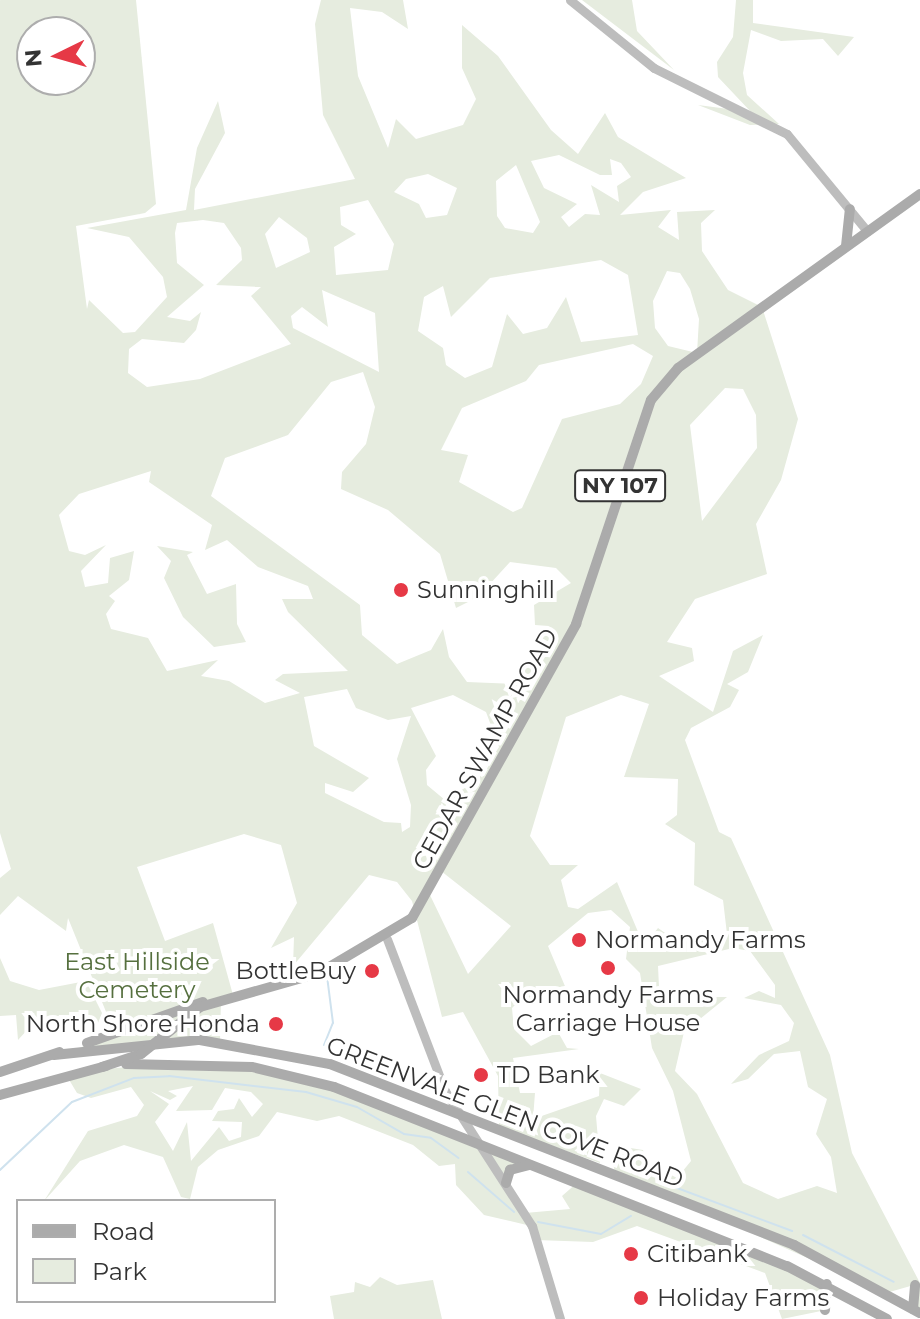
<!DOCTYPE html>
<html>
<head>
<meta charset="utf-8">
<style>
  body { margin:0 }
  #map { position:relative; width:920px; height:1319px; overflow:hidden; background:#fff; font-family:Montserrat,sans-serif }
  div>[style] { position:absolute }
  .green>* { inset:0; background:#e6ecdf }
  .stream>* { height:2px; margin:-1px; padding:0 1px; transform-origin:1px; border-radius:1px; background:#cfe2ee }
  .secondary>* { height:9px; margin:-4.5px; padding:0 4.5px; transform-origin:4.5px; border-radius:4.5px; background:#bdbdbd }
  .primary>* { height:10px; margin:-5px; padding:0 5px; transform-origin:5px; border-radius:5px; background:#ababab }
  .dots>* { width:22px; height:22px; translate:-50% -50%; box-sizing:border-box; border:4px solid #fff; border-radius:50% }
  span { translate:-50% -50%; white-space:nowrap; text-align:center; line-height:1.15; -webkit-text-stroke:8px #fff; paint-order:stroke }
  .shield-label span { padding:2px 6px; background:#fff; border:2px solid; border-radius:6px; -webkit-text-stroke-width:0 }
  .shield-label { font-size:22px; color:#333; font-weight:700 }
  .poi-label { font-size:24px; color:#333 }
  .left { translate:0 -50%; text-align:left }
  .right { translate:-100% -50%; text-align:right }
  .street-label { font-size:24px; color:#333 }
  .park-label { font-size:24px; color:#56703f }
  .legend { position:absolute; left:16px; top:1199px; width:260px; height:104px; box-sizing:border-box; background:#fff; border:2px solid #adadad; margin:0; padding:10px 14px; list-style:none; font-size:24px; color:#333 }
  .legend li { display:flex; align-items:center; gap:16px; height:40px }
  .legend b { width:40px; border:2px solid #adadad }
  .north { position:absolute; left:16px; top:16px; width:80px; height:80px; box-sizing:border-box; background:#fff; border:2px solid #adadad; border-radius:50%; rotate:265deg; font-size:22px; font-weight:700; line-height:32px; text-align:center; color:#333 }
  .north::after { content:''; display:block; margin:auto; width:28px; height:36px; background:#e63946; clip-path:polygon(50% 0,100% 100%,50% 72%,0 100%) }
</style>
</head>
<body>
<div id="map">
  <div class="green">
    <div style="clip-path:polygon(evenodd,0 0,136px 0,156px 204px,145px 213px,76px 226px,87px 309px,89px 300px,123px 333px,135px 332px,167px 297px,163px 277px,129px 237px,87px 228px,186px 210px,197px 148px,218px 101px,225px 133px,195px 189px,194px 210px,355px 179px,323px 115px,315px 24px,321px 0,403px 0,408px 29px,382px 12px,350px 8px,358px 76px,388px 148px,396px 119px,416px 139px,463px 125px,476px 99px,462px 68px,462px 25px,498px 56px,551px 130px,578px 154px,605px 113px,618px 137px,686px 178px,643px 192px,620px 215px,671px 210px,658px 227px,679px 240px,677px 212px,715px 210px,701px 223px,702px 251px,728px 290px,762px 307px,798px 419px,781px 480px,756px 524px,767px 574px,695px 599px,667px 642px,692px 648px,694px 661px,659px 676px,713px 712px,733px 651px,763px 635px,748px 672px,727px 684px,739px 690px,730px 707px,691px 728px,685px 740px,719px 832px,731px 838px,830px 1055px,852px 1153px,920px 1283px,920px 1313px,913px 1309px,914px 1285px,886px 1293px,615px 1172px,611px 1156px,624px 1147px,643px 1150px,646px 1162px,677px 1178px,691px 1161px,673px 1091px,652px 1048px,640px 973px,626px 959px,630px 927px,611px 910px,588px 913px,548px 946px,570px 998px,553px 1005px,518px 1002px,512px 1008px,514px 1029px,531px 1046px,558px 1032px,567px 1048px,579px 1049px,513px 1058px,520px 1093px,535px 1093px,533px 1119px,599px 1096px,600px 1073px,641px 1089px,624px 1106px,604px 1099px,596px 1116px,600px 1163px,499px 1127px,498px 1076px,463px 1012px,442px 1017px,412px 901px,397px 882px,369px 875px,293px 966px,294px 937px,271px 948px,297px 903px,281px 845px,244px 834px,137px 867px,165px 941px,213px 923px,233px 995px,221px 999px,220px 1043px,79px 1048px,115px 1034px,68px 918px,66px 931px,18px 896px,0 915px,0 878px,11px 869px,0 833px,0 0,32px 32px,80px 32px,80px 80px,32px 80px,32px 32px,0 0,559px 155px,600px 175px,612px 175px,610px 159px,621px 163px,631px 177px,617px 186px,619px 202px,591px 185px,600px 215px,585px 214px,569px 227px,561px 217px,577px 204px,544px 188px,531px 161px,559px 155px,0 0,516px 165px,540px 222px,533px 233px,505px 228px,497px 216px,496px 181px,516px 165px,0 0,428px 174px,457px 188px,447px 215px,426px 218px,419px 204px,394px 192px,406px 179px,428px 174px,0 0,368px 200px,394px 244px,388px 270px,336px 275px,334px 247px,356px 234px,341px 225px,340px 207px,368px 200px,0 0,279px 217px,307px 238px,310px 252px,276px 268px,265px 234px,279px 217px,0 0,203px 220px,224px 223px,241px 248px,242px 260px,216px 285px,261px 287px,251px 296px,291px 344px,200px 379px,147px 387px,128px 373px,129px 349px,142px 339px,184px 343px,196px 330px,201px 312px,190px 321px,167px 317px,204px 285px,177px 263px,175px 233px,177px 223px,203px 220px,0 0,601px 260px,628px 275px,638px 335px,581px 342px,566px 297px,547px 328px,523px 334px,507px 314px,492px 367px,465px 378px,446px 365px,443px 348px,418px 331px,424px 297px,443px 286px,451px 317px,490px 278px,601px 260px,0 0,667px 271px,680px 273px,690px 289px,699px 319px,697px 353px,668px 346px,655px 328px,653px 301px,667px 271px,0 0,322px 290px,375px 313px,379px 372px,293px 328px,291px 316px,302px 307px,328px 327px,322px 290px,0 0,633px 344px,653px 356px,641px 384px,620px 404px,562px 419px,522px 508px,513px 512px,459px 482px,468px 455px,441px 450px,462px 408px,526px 381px,539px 365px,633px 344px,0 0,363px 372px,375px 407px,366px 444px,342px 472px,341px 489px,388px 510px,440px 554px,456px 608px,478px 597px,510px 562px,556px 568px,571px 583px,534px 605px,535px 625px,549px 626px,517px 684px,467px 682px,449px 657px,443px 629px,431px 650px,397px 664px,362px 635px,360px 605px,211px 496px,225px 458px,288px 435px,331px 382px,363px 372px,0 0,725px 388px,743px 389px,756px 415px,757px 448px,702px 521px,690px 425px,725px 388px,0 0,151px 471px,149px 482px,212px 525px,205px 550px,227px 540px,258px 567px,308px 586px,313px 599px,282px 599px,288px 612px,348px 671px,283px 674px,275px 680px,300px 693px,265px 703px,229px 681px,201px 676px,218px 660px,167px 671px,148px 638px,111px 629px,106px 614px,115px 601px,109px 596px,129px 580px,134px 551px,110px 558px,108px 583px,85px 587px,81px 571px,106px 545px,85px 555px,69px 551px,59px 515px,79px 494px,151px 471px,0 0,347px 689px,356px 708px,388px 720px,411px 716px,397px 759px,411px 805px,410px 827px,402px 832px,401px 823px,384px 822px,325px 793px,325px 783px,353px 792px,369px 778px,314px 746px,304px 697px,347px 689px,0 0,453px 695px,486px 712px,499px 747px,478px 780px,445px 800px,427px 785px,426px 770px,436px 756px,411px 708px,453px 695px,0 0,621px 695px,649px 704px,624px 777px,678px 779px,677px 815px,665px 824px,695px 843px,694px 885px,723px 900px,727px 934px,720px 939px,678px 942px,658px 928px,644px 946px,617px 882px,578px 909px,568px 907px,561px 880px,578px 865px,550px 865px,530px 836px,566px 717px,621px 695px,0 0,441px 871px,511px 926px,468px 974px,429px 893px,441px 871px,0 0,733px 948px,750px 951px,775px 985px,775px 998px,759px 991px,744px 998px,781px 1005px,794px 1023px,789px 1041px,759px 1055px,731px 1084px,748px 1079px,774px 1054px,800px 1051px,808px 1087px,827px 1099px,816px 1134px,831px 1157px,837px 1193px,817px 1186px,778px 1199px,743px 1183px,697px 1094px,675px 1071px,684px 1032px,727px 997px,679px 997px,659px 987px,658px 966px,733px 948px)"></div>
    <div style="clip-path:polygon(582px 0,632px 0,637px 31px,674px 70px)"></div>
    <div style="clip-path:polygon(736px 0,753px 0,753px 23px,854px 37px,838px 56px,823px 39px,781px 41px,751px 30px,743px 73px,747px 95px,779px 124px,750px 125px,698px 105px,751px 112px,718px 77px,717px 62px,733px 37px)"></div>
    <div style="clip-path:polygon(157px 546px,193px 552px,187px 555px,207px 594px,236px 584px,237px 624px,246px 642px,214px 647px,183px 617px,164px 578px,171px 561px)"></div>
    <div style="clip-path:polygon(0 958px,10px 981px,39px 990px,86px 981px,102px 1013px,96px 1028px,77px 1015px,39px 1017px,18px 1040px,16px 1015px,0 1016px)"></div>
    <div style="clip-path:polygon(evenodd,179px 1062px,307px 1078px,533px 1164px,506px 1178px,525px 1213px,570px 1209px,562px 1196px,578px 1182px,827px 1284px,826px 1310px,782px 1319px,765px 1273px,637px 1226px,593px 1242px,536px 1240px,531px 1226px,484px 1215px,456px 1185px,455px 1164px,439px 1166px,413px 1145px,339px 1116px,317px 1121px,277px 1112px,259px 1136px,218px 1150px,198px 1167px,190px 1199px,181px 1197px,163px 1157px,124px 1145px,80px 1161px,44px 1201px,88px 1131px,137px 1116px,144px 1105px,131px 1087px,91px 1098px,77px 1093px,65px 1073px,179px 1062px,193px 1086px,176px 1111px,212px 1110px,225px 1088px,251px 1092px,263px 1104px,252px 1117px,239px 1098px,234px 1109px,218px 1111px,212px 1121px,242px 1122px,241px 1137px,229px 1141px,219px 1127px,191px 1161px,187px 1122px,173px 1151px,155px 1122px,169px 1104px,150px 1091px,170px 1100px,177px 1096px,168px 1091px,193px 1086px)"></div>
    <div style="clip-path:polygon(380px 1277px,397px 1285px,433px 1280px,442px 1319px,334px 1319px,330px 1296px,354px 1292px,355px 1282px,370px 1287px)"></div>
  </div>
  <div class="stream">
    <div style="left:324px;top:1045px;width:24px;rotate:-68deg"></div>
    <div style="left:333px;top:1023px;width:47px;rotate:-97.3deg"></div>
    <div style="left:0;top:1170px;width:99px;rotate:-43.4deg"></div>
    <div style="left:72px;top:1102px;width:66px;rotate:-21.2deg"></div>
    <div style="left:134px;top:1078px;width:35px;rotate:-3deg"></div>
    <div style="left:169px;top:1076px;width:138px;rotate:6.7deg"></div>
    <div style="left:306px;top:1092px;width:53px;rotate:16.4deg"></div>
    <div style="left:357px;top:1107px;width:54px;rotate:29.9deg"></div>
    <div style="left:404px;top:1134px;width:27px;rotate:8deg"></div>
    <div style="left:431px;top:1138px;width:34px;rotate:36deg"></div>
    <div style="left:468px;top:1172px;width:61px;rotate:41deg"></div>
    <div style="left:661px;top:1182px;width:140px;rotate:20.5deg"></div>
    <div style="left:538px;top:1222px;width:64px;rotate:10.8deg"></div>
    <div style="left:601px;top:1234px;width:35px;rotate:-31deg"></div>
    <div style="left:803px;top:1235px;width:102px;rotate:27.3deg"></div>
  </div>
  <div class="secondary">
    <div style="left:570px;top:0;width:108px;rotate:39deg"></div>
    <div style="left:654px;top:68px;width:148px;rotate:26.4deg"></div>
    <div style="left:787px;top:134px;width:126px;rotate:50.5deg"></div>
    <div style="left:387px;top:939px;width:163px;rotate:69.1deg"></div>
    <div style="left:445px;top:1091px;width:161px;rotate:57.2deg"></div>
    <div style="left:532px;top:1226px;width:97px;rotate:73.2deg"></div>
  </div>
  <div class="primary">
    <div style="left:846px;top:246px;width:37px;rotate:-84deg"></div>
    <div style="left:87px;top:1043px;width:123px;rotate:-19.5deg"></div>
    <div style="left:54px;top:1055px;width:147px;rotate:-5.9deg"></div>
    <div style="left:200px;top:1040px;width:132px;rotate:10.5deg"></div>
    <div style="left:330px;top:1064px;width:498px;rotate:21.3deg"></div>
    <div style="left:794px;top:1245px;width:143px;rotate:28.4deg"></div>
    <div style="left:126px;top:1064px;width:126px;rotate:1.4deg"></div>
    <div style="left:252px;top:1067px;width:84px;rotate:13.7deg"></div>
    <div style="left:334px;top:1087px;width:487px;rotate:21.6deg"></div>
    <div style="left:787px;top:1266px;width:113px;rotate:27.9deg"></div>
    <div style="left:102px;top:1067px;width:41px;rotate:-18.4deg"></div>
    <div style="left:141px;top:1054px;width:75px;rotate:-38.5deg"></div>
    <div style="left:200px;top:1007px;width:124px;rotate:-15.9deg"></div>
    <div style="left:319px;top:973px;width:108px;rotate:-30.6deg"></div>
    <div style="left:412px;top:918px;width:337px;rotate:-60.8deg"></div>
    <div style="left:576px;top:624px;width:236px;rotate:-71.5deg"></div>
    <div style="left:651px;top:400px;width:42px;rotate:-49.8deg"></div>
    <div style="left:678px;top:368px;width:298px;rotate:-35.7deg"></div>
    <div style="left:0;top:1072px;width:63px;rotate:-18.4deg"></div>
    <div style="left:0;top:1095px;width:110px;rotate:-15.3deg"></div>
    <div style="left:506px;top:1183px;width:14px;rotate:-73deg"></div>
    <div style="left:510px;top:1170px;width:20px;rotate:-15deg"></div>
    <div style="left:913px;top:1309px;width:24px;rotate:-85deg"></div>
    <div style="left:825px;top:1310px;width:26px;rotate:-86deg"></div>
  </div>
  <div class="dots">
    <div style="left:401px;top:590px;background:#e63946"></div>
    <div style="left:579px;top:940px;background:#e63946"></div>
    <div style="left:608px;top:968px;background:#e63946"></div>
    <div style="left:372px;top:971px;background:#e63946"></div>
    <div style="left:276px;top:1024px;background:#e63946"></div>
    <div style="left:481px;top:1075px;background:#e63946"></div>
    <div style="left:631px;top:1254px;background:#e63946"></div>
    <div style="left:641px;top:1298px;background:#e63946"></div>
  </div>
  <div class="shield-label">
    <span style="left:620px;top:486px">NY 107</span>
  </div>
  <div class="poi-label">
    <span class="left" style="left:417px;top:590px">Sunninghill</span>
    <span class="left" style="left:595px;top:940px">Normandy Farms</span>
    <span class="right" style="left:356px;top:971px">BottleBuy</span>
    <span style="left:608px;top:1009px">Normandy Farms<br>Carriage House</span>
    <span class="right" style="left:260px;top:1024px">North Shore Honda</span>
    <span class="left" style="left:497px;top:1075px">TD Bank</span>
    <span class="left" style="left:647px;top:1254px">Citibank</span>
    <span class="left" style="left:657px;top:1298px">Holiday Farms</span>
  </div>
  <div class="street-label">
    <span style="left:485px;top:749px;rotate:-61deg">CEDAR SWAMP ROAD</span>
    <span style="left:505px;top:1112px;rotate:21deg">GREENVALE GLEN COVE ROAD</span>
  </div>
  <div class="park-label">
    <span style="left:137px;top:976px">East Hillside<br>Cemetery</span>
  </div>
  <ul class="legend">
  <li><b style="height:10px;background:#ababab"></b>Road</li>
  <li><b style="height:22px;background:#e6ecdf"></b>Park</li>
  </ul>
  <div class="north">N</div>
</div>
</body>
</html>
